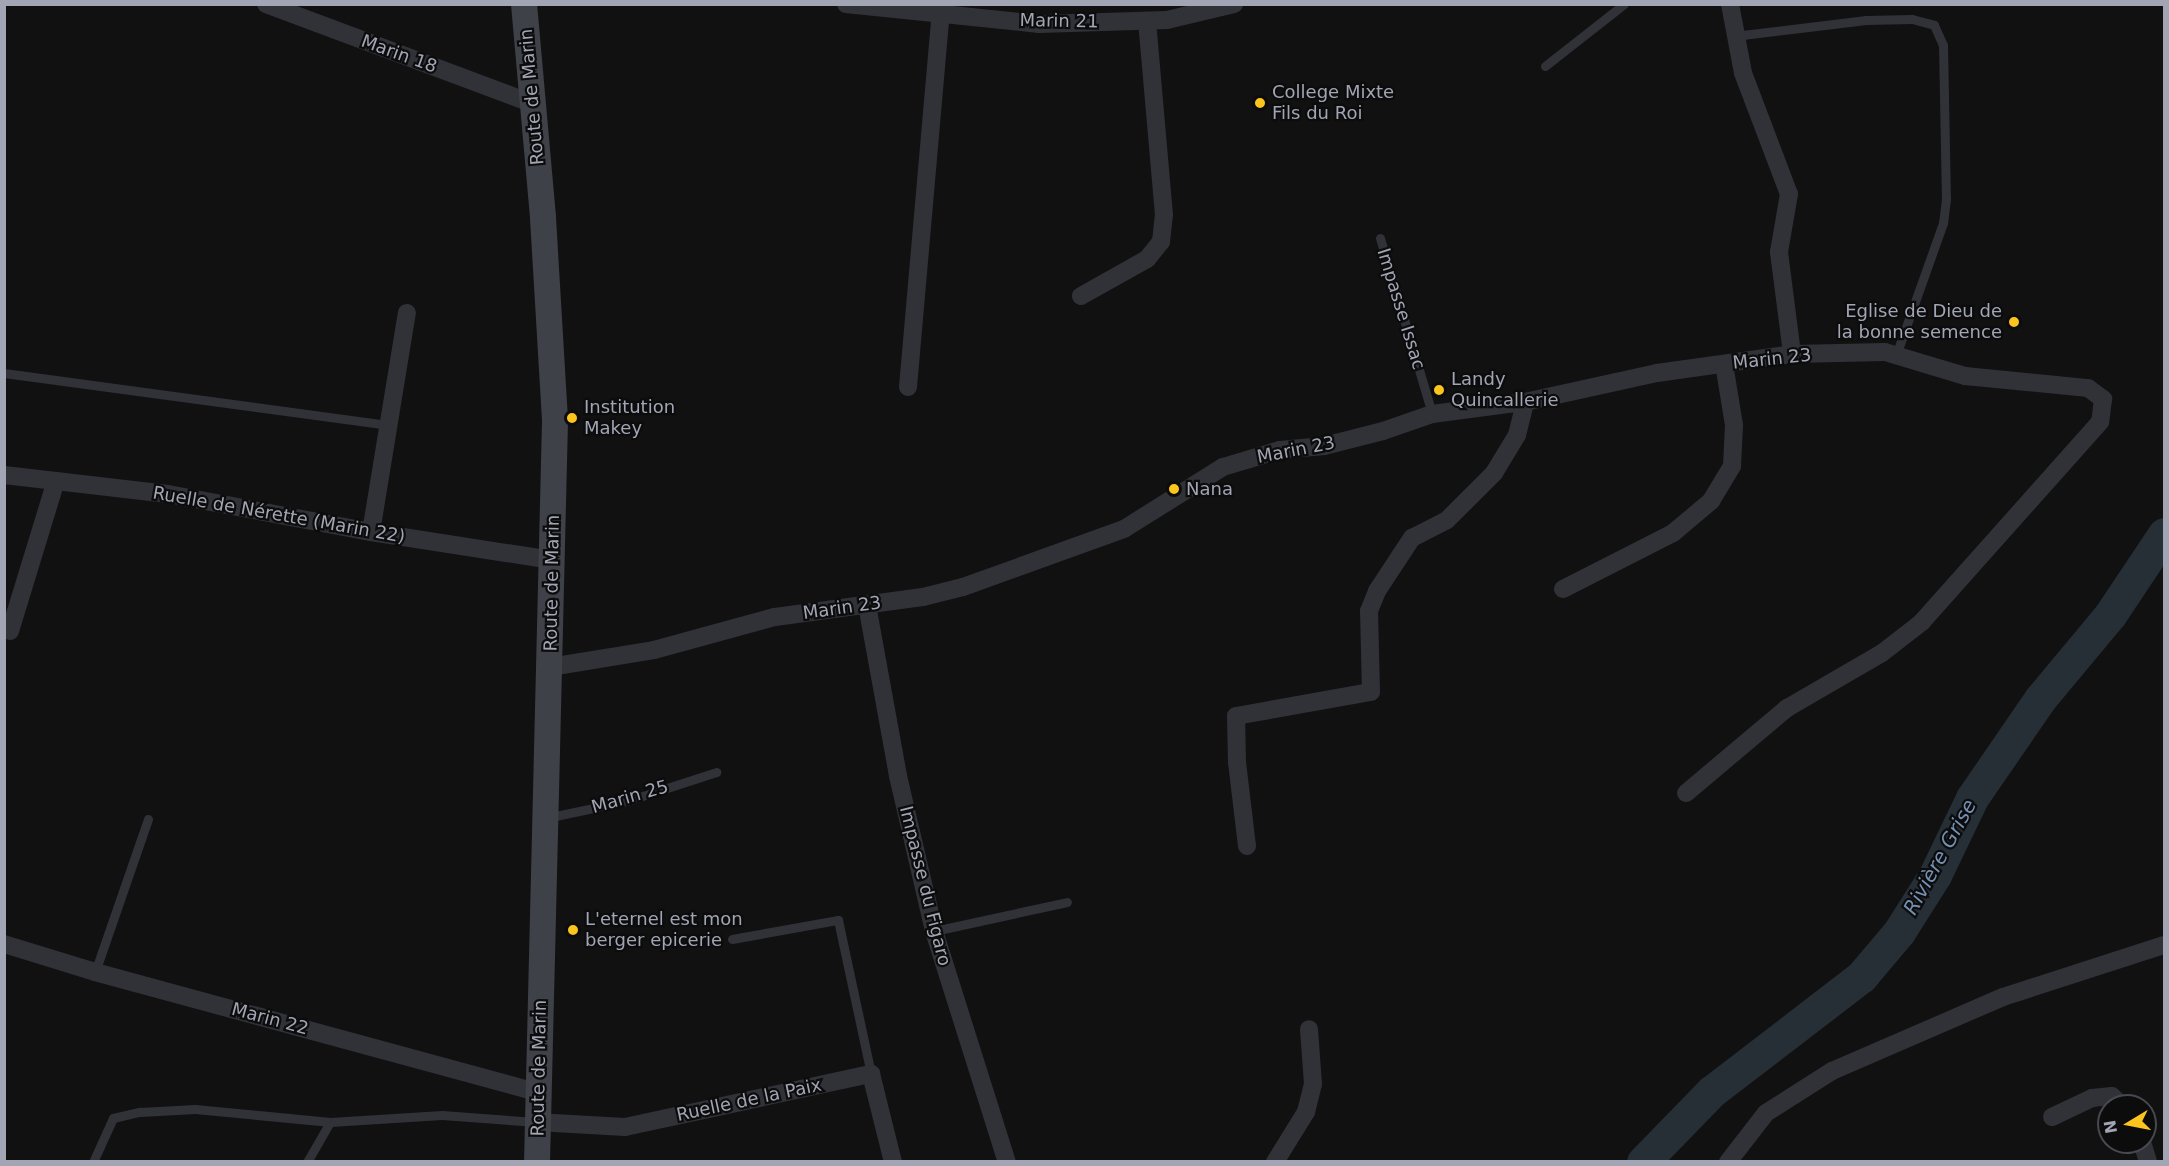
<!DOCTYPE html>
<html>
<head>
<meta charset="utf-8">
<style>
  body { margin:0 }
  #map { position:relative; width:2169px; height:1166px; overflow:hidden; background:#111112; font-family:"DejaVu Sans",sans-serif }
  div>[style] { position:absolute }
  .river>* { height:33px; margin:-16.5px; padding:0 16.5px; transform-origin:16.5px; border-radius:16.5px; background:#262e36 }
  .lane>* { height:9px; margin:-4.5px; padding:0 4.5px; transform-origin:4.5px; border-radius:4.5px; background:#313237 }
  .street>* { height:18px; margin:-9px; padding:0 9px; transform-origin:9px; border-radius:9px; background:#313237 }
  .secondary>* { height:26px; margin:-13px; padding:0 13px; transform-origin:13px; border-radius:13px; background:#3f4148 }
  .dots>* { width:16px; height:16px; translate:-50% -50%; box-sizing:border-box; border:3px solid #0c0c0d; border-radius:50% }
  span { translate:-50% -50%; white-space:nowrap; text-align:center; line-height:1.15; -webkit-text-stroke:4.5px #0c0c0d; paint-order:stroke }
  .street-label { font-size:18px; color:#a1a5b4 }
  .poi-label { font-size:18px; color:#a1a5b4 }
  .left { translate:0 -50%; text-align:left }
  .right { translate:-100% -50%; text-align:right }
  .water-label { font-size:20px; color:#7590b2; font-style:italic }
  .frame { position:absolute; inset:0; border:6px solid #a1a5b4; pointer-events:none }
  .north { position:absolute; left:2097px; top:1094px; width:60px; height:60px; box-sizing:border-box; background:#0c0c0d; border:2px solid #484950; border-radius:50%; rotate:260deg; font-size:16px; font-weight:700; line-height:24px; text-align:center; color:#a1a5b4 }
  .north::after { content:''; display:block; margin:auto; width:21px; height:27px; background:#fcc51e; clip-path:polygon(50% 0,100% 100%,50% 72%,0 100%) }
</style>
</head>
<body>
<div id="map">
  <div class="river">
    <div style="left:1643px;top:1162px;width:98px;rotate:-45.8deg"></div>
    <div style="left:1711px;top:1092px;width:189px;rotate:-37.5deg"></div>
    <div style="left:1861px;top:977px;width:59px;rotate:-49.8deg"></div>
    <div style="left:1899px;top:932px;width:67px;rotate:-57.7deg"></div>
    <div style="left:1935px;top:875px;width:85px;rotate:-64.3deg"></div>
    <div style="left:1972px;top:798px;width:120px;rotate:-55.5deg"></div>
    <div style="left:2040px;top:699px;width:109px;rotate:-50.2deg"></div>
    <div style="left:2110px;top:615px;width:97px;rotate:-56.3deg"></div>
  </div>
  <div class="lane">
    <div style="left:1734px;top:36px;width:133px;rotate:-6.9deg"></div>
    <div style="left:1866px;top:20px;width:46px;rotate:-1.2deg"></div>
    <div style="left:1912px;top:19px;width:23px;rotate:15deg"></div>
    <div style="left:1934px;top:25px;width:22px;rotate:66deg"></div>
    <div style="left:1943px;top:45px;width:154px;rotate:88.9deg"></div>
    <div style="left:1946px;top:199px;width:24px;rotate:97deg"></div>
    <div style="left:1943px;top:223px;width:140px;rotate:109.6deg"></div>
    <div style="left:1545px;top:66px;width:100px;rotate:-38.1deg"></div>
    <div style="left:1380px;top:238px;width:184px;rotate:73.5deg"></div>
    <div style="left:4px;top:373px;width:389px;rotate:7.7deg"></div>
    <div style="left:546px;top:818px;width:83px;rotate:-11.9deg"></div>
    <div style="left:627px;top:801px;width:94px;rotate:-18deg"></div>
    <div style="left:934px;top:931px;width:136px;rotate:-12.3deg"></div>
    <div style="left:732px;top:939px;width:108px;rotate:-10.2deg"></div>
    <div style="left:838px;top:920px;width:157px;rotate:77.9deg"></div>
    <div style="left:95px;top:972px;width:162px;rotate:-70.9deg"></div>
    <div style="left:93px;top:1162px;width:48px;rotate:-65.6deg"></div>
    <div style="left:113px;top:1118px;width:28px;rotate:-13deg"></div>
    <div style="left:140px;top:1112px;width:55px;rotate:-3.1deg"></div>
    <div style="left:195px;top:1109px;width:136px;rotate:5.5deg"></div>
    <div style="left:330px;top:1122px;width:112px;rotate:-3.6deg"></div>
    <div style="left:442px;top:1115px;width:94px;rotate:4.3deg"></div>
    <div style="left:307px;top:1162px;width:46px;rotate:-60.1deg"></div>
  </div>
  <div class="street">
    <div style="left:266px;top:4px;width:285px;rotate:20.5deg"></div>
    <div style="left:846px;top:4px;width:194px;rotate:5.9deg"></div>
    <div style="left:1039px;top:24px;width:128px;rotate:-1.8deg"></div>
    <div style="left:1167px;top:20px;width:69px;rotate:-13.4deg"></div>
    <div style="left:1730px;top:4px;width:70px;rotate:79.3deg"></div>
    <div style="left:1743px;top:73px;width:129px;rotate:69.2deg"></div>
    <div style="left:1789px;top:194px;width:59px;rotate:99.8deg"></div>
    <div style="left:1779px;top:252px;width:103px;rotate:82.7deg"></div>
    <div style="left:1081px;top:296px;width:76px;rotate:-29.3deg"></div>
    <div style="left:1147px;top:259px;width:22px;rotate:-51deg"></div>
    <div style="left:1161px;top:242px;width:27px;rotate:-84deg"></div>
    <div style="left:1164px;top:215px;width:195px;rotate:-95deg"></div>
    <div style="left:908px;top:387px;width:376px;rotate:-85deg"></div>
    <div style="left:4px;top:475px;width:165px;rotate:6.6deg"></div>
    <div style="left:168px;top:494px;width:207px;rotate:10.6deg"></div>
    <div style="left:371px;top:532px;width:183px;rotate:8.8deg"></div>
    <div style="left:371px;top:532px;width:222px;rotate:-80.7deg"></div>
    <div style="left:1563px;top:589px;width:123px;rotate:-27deg"></div>
    <div style="left:1673px;top:533px;width:50px;rotate:-40.1deg"></div>
    <div style="left:1711px;top:501px;width:41px;rotate:-59deg"></div>
    <div style="left:1732px;top:466px;width:41px;rotate:-87.2deg"></div>
    <div style="left:1734px;top:425px;width:62px;rotate:-99.3deg"></div>
    <div style="left:867px;top:605px;width:174px;rotate:79.7deg"></div>
    <div style="left:898px;top:776px;width:159px;rotate:76.9deg"></div>
    <div style="left:934px;top:931px;width:242px;rotate:72.5deg"></div>
    <div style="left:10px;top:631px;width:157px;rotate:-73deg"></div>
    <div style="left:550px;top:667px;width:105px;rotate:-9.3deg"></div>
    <div style="left:654px;top:650px;width:125px;rotate:-15.3deg"></div>
    <div style="left:775px;top:617px;width:149px;rotate:-7.7deg"></div>
    <div style="left:923px;top:597px;width:41px;rotate:-14deg"></div>
    <div style="left:963px;top:587px;width:171px;rotate:-19.8deg"></div>
    <div style="left:1124px;top:529px;width:117px;rotate:-32.1deg"></div>
    <div style="left:1223px;top:467px;width:59px;rotate:-16.6deg"></div>
    <div style="left:1280px;top:450px;width:44px;rotate:-5.2deg"></div>
    <div style="left:1324px;top:446px;width:61px;rotate:-14.3deg"></div>
    <div style="left:1383px;top:431px;width:52px;rotate:-19.1deg"></div>
    <div style="left:1432px;top:414px;width:94px;rotate:-7.4deg"></div>
    <div style="left:1525px;top:402px;width:135px;rotate:-12.4deg"></div>
    <div style="left:1657px;top:373px;width:136px;rotate:-8deg"></div>
    <div style="left:1792px;top:354px;width:93px;rotate:-1.2deg"></div>
    <div style="left:1885px;top:352px;width:84px;rotate:16.7deg"></div>
    <div style="left:1965px;top:376px;width:124px;rotate:5.6deg"></div>
    <div style="left:2088px;top:388px;width:19px;rotate:36deg"></div>
    <div style="left:2103px;top:399px;width:23px;rotate:97deg"></div>
    <div style="left:2100px;top:422px;width:268px;rotate:131.7deg"></div>
    <div style="left:1922px;top:622px;width:51px;rotate:142.2deg"></div>
    <div style="left:1882px;top:653px;width:110px;rotate:149.9deg"></div>
    <div style="left:1787px;top:708px;width:132px;rotate:139.9deg"></div>
    <div style="left:1247px;top:846px;width:85px;rotate:-96.8deg"></div>
    <div style="left:1237px;top:762px;width:46px;rotate:-91.2deg"></div>
    <div style="left:1236px;top:716px;width:137px;rotate:-10.1deg"></div>
    <div style="left:1371px;top:692px;width:81px;rotate:-91.4deg"></div>
    <div style="left:1369px;top:611px;width:22px;rotate:-68deg"></div>
    <div style="left:1377px;top:591px;width:64px;rotate:-56.6deg"></div>
    <div style="left:1412px;top:538px;width:39px;rotate:-27deg"></div>
    <div style="left:1447px;top:520px;width:66px;rotate:-45deg"></div>
    <div style="left:1494px;top:473px;width:44px;rotate:-58.8deg"></div>
    <div style="left:1517px;top:435px;width:34px;rotate:-76deg"></div>
    <div style="left:4px;top:944px;width:95px;rotate:17.1deg"></div>
    <div style="left:95px;top:972px;width:457px;rotate:15.2deg"></div>
    <div style="left:2052px;top:1117px;width:44px;rotate:-25.4deg"></div>
    <div style="left:2092px;top:1098px;width:20px;rotate:-6deg"></div>
    <div style="left:2112px;top:1096px;width:14px;rotate:45deg"></div>
    <div style="left:536px;top:1122px;width:89px;rotate:3.2deg"></div>
    <div style="left:625px;top:1127px;width:252px;rotate:-12.2deg"></div>
    <div style="left:871px;top:1074px;width:91px;rotate:76deg"></div>
    <div style="left:2142px;top:1142px;width:21px;rotate:73deg"></div>
    <div style="left:1275px;top:1162px;width:59px;rotate:-58.2deg"></div>
    <div style="left:1306px;top:1112px;width:29px;rotate:-76deg"></div>
    <div style="left:1313px;top:1084px;width:55px;rotate:-94.2deg"></div>
    <div style="left:1728px;top:1162px;width:62px;rotate:-52.2deg"></div>
    <div style="left:1766px;top:1113px;width:78px;rotate:-32.5deg"></div>
    <div style="left:1832px;top:1071px;width:186px;rotate:-23.4deg"></div>
    <div style="left:2003px;top:997px;width:169px;rotate:-17.9deg"></div>
  </div>
  <div class="secondary">
    <div style="left:524px;top:4px;width:215px;rotate:84.9deg"></div>
    <div style="left:543px;top:218px;width:203px;rotate:86.6deg"></div>
    <div style="left:555px;top:421px;width:741px;rotate:91.39deg"></div>
  </div>
  <div class="dots">
    <div style="left:1260px;top:103px;background:#fcc51e"></div>
    <div style="left:2014px;top:322px;background:#fcc51e"></div>
    <div style="left:1439px;top:390px;background:#fcc51e"></div>
    <div style="left:572px;top:418px;background:#fcc51e"></div>
    <div style="left:1174px;top:489px;background:#fcc51e"></div>
    <div style="left:573px;top:930px;background:#fcc51e"></div>
  </div>
  <div class="street-label">
    <span style="left:1059px;top:21px;rotate:1deg">Marin 21</span>
    <span style="left:399px;top:54px;rotate:20deg">Marin 18</span>
    <span style="left:532px;top:97px;rotate:-95deg">Route de Marin</span>
    <span style="left:1401px;top:309px;rotate:73deg">Impasse Issac</span>
    <span style="left:1772px;top:359px;rotate:-6deg">Marin 23</span>
    <span style="left:1296px;top:450px;rotate:-11deg">Marin 23</span>
    <span style="left:279px;top:515px;rotate:10deg">Ruelle de Nérette (Marin 22)</span>
    <span style="left:552px;top:583px;rotate:-89deg">Route de Marin</span>
    <span style="left:842px;top:608px;rotate:-8deg">Marin 23</span>
    <span style="left:630px;top:797px;rotate:-16deg">Marin 25</span>
    <span style="left:925px;top:886px;rotate:76deg">Impasse du Figaro</span>
    <span style="left:270px;top:1019px;rotate:15deg">Marin 22</span>
    <span style="left:539px;top:1068px;rotate:-89deg">Route de Marin</span>
    <span style="left:749px;top:1100px;rotate:-12deg">Ruelle de la Paix</span>
  </div>
  <div class="poi-label">
    <span class="left" style="left:1272px;top:103px">College Mixte<br>Fils du Roi</span>
    <span class="right" style="left:2002px;top:322px">Eglise de Dieu de<br>la bonne semence</span>
    <span class="left" style="left:1451px;top:390px">Landy<br>Quincallerie</span>
    <span class="left" style="left:584px;top:418px">Institution<br>Makey</span>
    <span class="left" style="left:1186px;top:489px">Nana</span>
    <span class="left" style="left:585px;top:930px">L'eternel est mon<br>berger epicerie</span>
  </div>
  <div class="water-label">
    <span style="left:1940px;top:857px;rotate:-61deg">Rivière Grise</span>
  </div>
  <div class="frame"></div>
  <div class="north">N</div>
</div>
</body>
</html>
